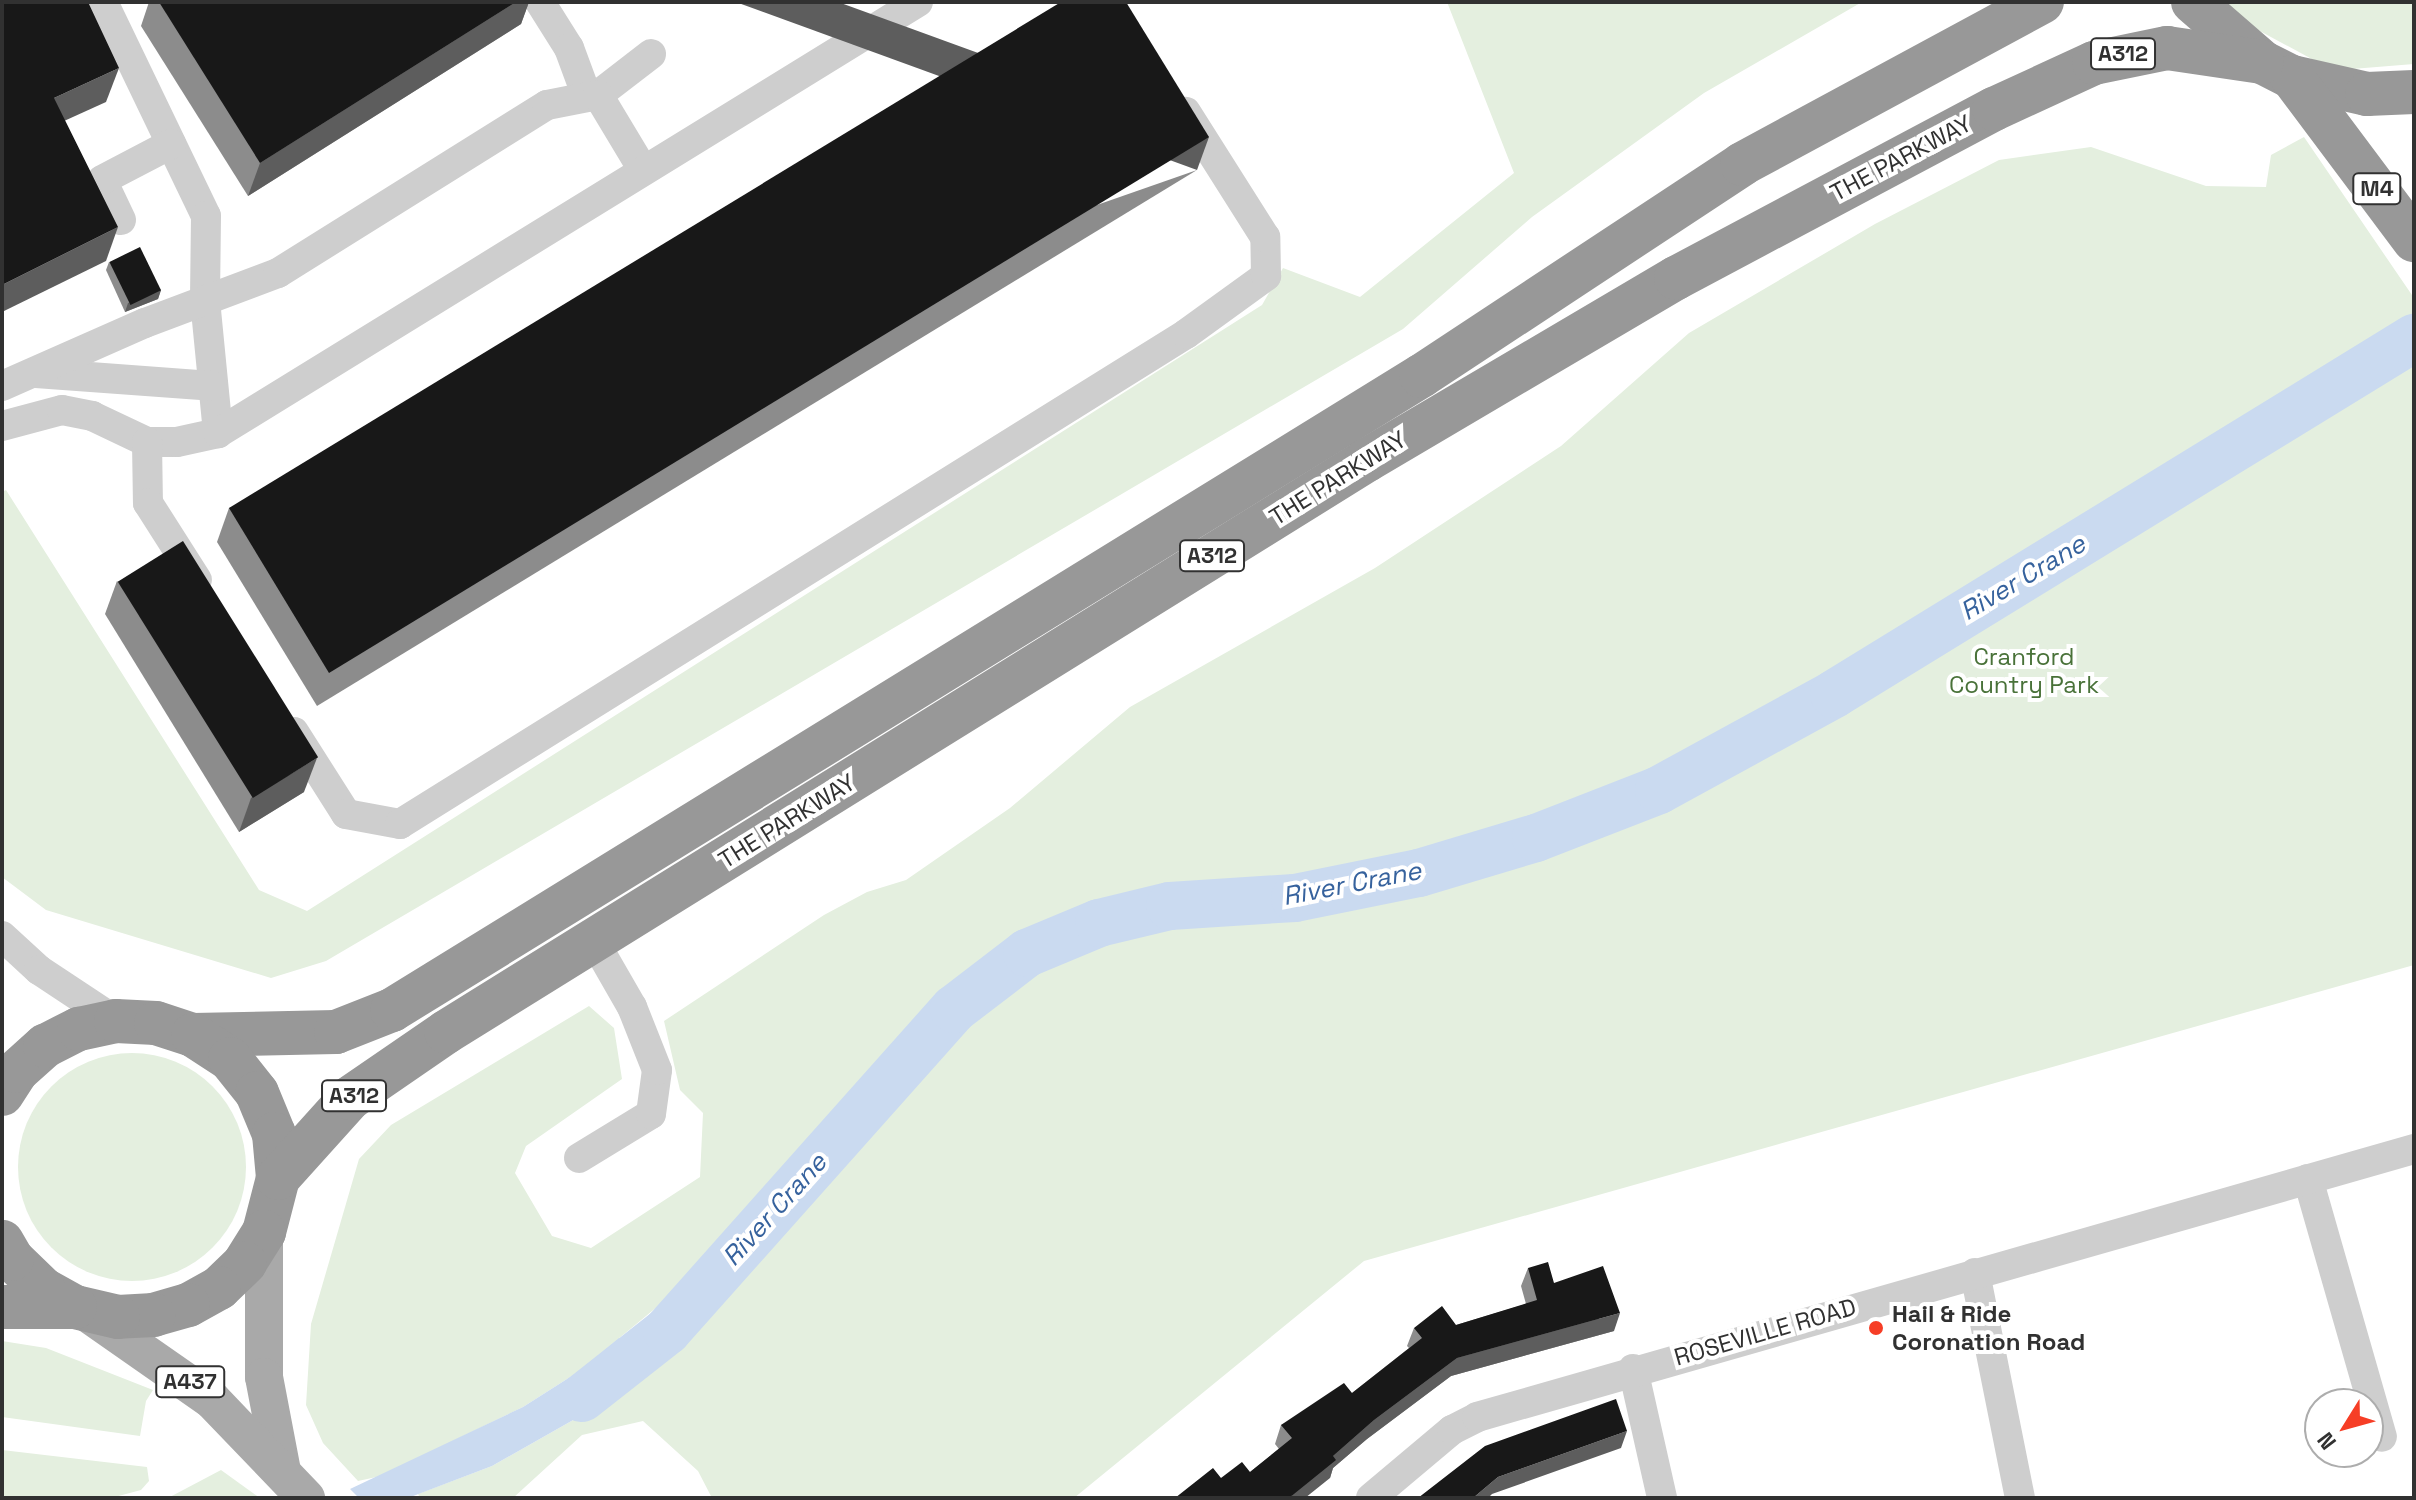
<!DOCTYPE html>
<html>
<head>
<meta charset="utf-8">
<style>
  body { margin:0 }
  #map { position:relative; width:2416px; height:1500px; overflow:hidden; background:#fff; font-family:"Space Grotesk",sans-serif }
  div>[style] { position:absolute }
  .green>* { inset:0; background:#e4efdf }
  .round { border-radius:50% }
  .water>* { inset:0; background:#cadaf0 }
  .river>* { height:48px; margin:-24px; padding:0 24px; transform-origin:24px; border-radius:24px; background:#cadaf0 }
  .minor>* { height:30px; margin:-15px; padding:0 15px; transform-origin:15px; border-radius:15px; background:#cecece }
  .major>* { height:38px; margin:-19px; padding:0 19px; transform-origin:19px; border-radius:19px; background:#a9a9a9 }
  .highway>* { height:44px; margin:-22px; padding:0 22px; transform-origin:22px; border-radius:22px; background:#989898 }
  .wall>* { inset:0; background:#8c8c8c }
  .shaded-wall>* { inset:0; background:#5d5d5d; transform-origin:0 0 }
  .building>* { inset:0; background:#181818; transform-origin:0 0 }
  .dots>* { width:22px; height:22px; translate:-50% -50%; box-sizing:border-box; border:4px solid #fff; border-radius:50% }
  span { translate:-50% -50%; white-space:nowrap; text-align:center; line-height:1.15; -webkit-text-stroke:8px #fff; paint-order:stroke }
  .shield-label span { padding:2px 6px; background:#fff; border:2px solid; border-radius:6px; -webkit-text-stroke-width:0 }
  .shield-label { font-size:22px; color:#313131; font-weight:700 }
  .street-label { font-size:24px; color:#313131 }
  .park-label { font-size:24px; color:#497239 }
  .poi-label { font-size:24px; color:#313131; font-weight:700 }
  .left { translate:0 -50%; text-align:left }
  .water-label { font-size:26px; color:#36629d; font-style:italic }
  .frame { position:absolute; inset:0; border:4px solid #313131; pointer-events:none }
  .north { position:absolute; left:2304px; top:1388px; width:80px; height:80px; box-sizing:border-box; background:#fff; border:2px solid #adadad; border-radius:50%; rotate:233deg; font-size:22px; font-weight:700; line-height:32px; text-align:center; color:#313131 }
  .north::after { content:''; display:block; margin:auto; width:28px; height:36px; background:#f63e26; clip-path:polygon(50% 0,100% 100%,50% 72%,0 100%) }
</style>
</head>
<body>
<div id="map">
  <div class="green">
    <div style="clip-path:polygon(1447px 2px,1862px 2px,1704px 93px,1532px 217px,1403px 329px,326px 961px,271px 978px,46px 910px,2px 877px,2px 492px,6px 490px,259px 890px,307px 911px,1262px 305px,1283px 268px,1360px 297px,1514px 173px)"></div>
    <div style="clip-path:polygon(2221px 2px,2414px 2px,2414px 64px,2352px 69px,2321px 64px,2245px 23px)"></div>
    <div style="clip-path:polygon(2304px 137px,2414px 298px,2414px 965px,1364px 1261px,1074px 1498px,712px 1498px,698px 1471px,643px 1421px,582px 1435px,513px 1498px,420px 1498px,418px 1494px,492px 1466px,575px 1419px,643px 1366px,994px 986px,1039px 960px,1116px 933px,1182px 917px,1174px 888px,1135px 891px,1020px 938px,949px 989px,663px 1302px,578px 1372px,523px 1407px,381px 1476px,358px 1481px,323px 1443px,306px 1405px,311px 1324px,359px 1159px,391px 1125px,589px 1006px,614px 1028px,622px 1079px,526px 1146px,515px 1173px,552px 1236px,591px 1248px,700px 1177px,703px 1113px,680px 1090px,664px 1021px,824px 915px,867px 892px,906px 880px,1010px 808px,1130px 707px,1375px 568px,1561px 446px,1689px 333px,1875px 224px,1999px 160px,2091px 147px,2206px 186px,2266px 187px,2271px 155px)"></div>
    <div class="round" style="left:18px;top:1053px;width:228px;height:228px"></div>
    <div style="clip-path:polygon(2px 1341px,46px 1348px,153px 1390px,146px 1401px,140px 1436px,2px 1417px)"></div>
    <div style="clip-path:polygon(2px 1450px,147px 1467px,149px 1481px,141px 1490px,111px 1498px,8px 1498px,2px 1495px)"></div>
    <div style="clip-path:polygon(221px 1470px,260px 1498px,168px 1498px)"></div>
  </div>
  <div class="water">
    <div style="clip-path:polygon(619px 1338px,643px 1366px,575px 1419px,492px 1466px,408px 1498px,359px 1498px,350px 1489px,523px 1407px,578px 1372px)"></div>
  </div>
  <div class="river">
    <div style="left:582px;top:1398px;width:108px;rotate:-38.2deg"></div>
    <div style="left:667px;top:1331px;width:431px;rotate:-48.3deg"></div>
    <div style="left:954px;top:1009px;width:92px;rotate:-37.5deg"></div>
    <div style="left:1027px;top:953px;width:78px;rotate:-22.6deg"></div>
    <div style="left:1099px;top:923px;width:73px;rotate:-13.5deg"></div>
    <div style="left:1170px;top:906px;width:125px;rotate:-3.7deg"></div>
    <div style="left:1295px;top:898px;width:126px;rotate:-11.4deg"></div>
    <div style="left:1419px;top:873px;width:122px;rotate:-16.7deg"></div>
    <div style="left:1536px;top:838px;width:132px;rotate:-21.3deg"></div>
    <div style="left:1659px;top:790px;width:200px;rotate:-28.7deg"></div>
    <div style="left:1834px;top:694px;width:681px;rotate:-31.54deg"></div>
  </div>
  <div class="minor">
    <div style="left:103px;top:2px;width:237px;rotate:64.3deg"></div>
    <div style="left:206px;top:216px;width:84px;rotate:90.7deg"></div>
    <div style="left:205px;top:300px;width:134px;rotate:84.4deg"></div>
    <div style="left:540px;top:2px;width:54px;rotate:57.8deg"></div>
    <div style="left:569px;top:48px;width:49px;rotate:69.7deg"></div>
    <div style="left:598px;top:95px;width:67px;rotate:-37.7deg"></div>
    <div style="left:121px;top:220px;width:44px;rotate:-115.4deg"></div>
    <div style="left:102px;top:180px;width:78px;rotate:-27.6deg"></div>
    <div style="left:36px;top:373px;width:176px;rotate:4.2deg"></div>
    <div style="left:2px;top:386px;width:156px;rotate:-23.8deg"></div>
    <div style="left:145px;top:323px;width:142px;rotate:-20.6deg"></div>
    <div style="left:278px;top:273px;width:317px;rotate:-32deg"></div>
    <div style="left:547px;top:105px;width:52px;rotate:-11.1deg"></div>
    <div style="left:598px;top:95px;width:87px;rotate:59deg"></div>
    <div style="left:2px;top:426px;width:62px;rotate:-14.9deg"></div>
    <div style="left:62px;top:410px;width:31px;rotate:11deg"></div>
    <div style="left:92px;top:416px;width:61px;rotate:25.3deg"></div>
    <div style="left:147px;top:442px;width:30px"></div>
    <div style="left:177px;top:442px;width:42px;rotate:-12.4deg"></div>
    <div style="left:218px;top:433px;width:822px;rotate:-31.62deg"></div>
    <div style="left:147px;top:442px;width:61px;rotate:89.1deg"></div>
    <div style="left:148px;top:503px;width:91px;rotate:57.5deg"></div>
    <div style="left:294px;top:732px;width:97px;rotate:57.6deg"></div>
    <div style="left:346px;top:814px;width:55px;rotate:10.5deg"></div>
    <div style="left:400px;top:824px;width:926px;rotate:-31.94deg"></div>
    <div style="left:1186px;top:334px;width:99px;rotate:-35.9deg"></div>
    <div style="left:1266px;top:276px;width:39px;rotate:-91deg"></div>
    <div style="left:1265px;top:237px;width:148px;rotate:-122.3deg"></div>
    <div style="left:2px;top:936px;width:50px;rotate:42.6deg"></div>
    <div style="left:39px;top:970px;width:92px;rotate:33.5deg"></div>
    <div style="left:579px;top:1158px;width:84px;rotate:-31.4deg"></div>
    <div style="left:651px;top:1114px;width:44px;rotate:-82.2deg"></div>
    <div style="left:657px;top:1070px;width:68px;rotate:-111.6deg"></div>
    <div style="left:632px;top:1007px;width:76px;rotate:-119.9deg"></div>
    <div style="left:2308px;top:1179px;width:268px;rotate:74deg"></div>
    <div style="left:1975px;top:1273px;width:229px;rotate:78.7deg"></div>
    <div style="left:1633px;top:1369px;width:132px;rotate:77.3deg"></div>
    <div style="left:1371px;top:1498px;width:106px;rotate:-40deg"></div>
    <div style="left:1452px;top:1430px;width:28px;rotate:-27deg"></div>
    <div style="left:1477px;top:1417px;width:975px;rotate:-15.96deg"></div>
  </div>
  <div class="major">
    <div style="left:264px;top:1232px;width:145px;rotate:90deg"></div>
    <div style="left:264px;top:1377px;width:96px;rotate:79.2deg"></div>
    <div style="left:83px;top:1310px;width:157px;rotate:34.9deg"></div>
    <div style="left:212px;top:1400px;width:136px;rotate:46.2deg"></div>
  </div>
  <div class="highway">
    <div style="left:2193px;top:2px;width:91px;rotate:41deg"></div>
    <div style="left:2262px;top:62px;width:34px;rotate:27deg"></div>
    <div style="left:2292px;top:77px;width:77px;rotate:12.8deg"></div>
    <div style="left:2367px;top:94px;width:47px;rotate:-2.4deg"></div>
    <div style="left:2292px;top:77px;width:204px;rotate:53.2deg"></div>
    <div style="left:193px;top:1035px;width:143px;rotate:-1.2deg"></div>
    <div style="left:336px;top:1032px;width:60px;rotate:-21.4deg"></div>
    <div style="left:392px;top:1010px;width:1209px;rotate:-31.64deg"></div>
    <div style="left:1421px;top:376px;width:385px;rotate:-33.4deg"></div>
    <div style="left:1742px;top:164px;width:341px;rotate:-28.4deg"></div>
    <div style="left:2px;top:1094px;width:27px;rotate:-57deg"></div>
    <div style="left:17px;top:1071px;width:38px;rotate:-42deg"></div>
    <div style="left:45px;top:1046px;width:38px;rotate:-27deg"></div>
    <div style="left:79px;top:1029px;width:38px;rotate:-12deg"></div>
    <div style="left:116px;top:1021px;width:40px;rotate:2.9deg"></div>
    <div style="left:156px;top:1023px;width:39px;rotate:18deg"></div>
    <div style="left:193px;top:1035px;width:44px;rotate:33deg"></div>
    <div style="left:230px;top:1059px;width:43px;rotate:51.5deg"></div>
    <div style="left:257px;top:1093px;width:44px;rotate:67.5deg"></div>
    <div style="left:274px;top:1134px;width:44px;rotate:84.8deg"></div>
    <div style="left:278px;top:1178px;width:56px;rotate:104.5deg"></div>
    <div style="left:264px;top:1232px;width:36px;rotate:122deg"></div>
    <div style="left:245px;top:1263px;width:36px;rotate:136deg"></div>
    <div style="left:219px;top:1288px;width:35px;rotate:151deg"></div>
    <div style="left:188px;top:1305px;width:35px;rotate:164deg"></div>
    <div style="left:154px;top:1315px;width:36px;rotate:177deg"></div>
    <div style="left:118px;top:1317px;width:44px;rotate:-166.9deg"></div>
    <div style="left:75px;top:1307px;width:35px;rotate:-151deg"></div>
    <div style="left:44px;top:1290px;width:45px;rotate:-135.9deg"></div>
    <div style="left:12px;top:1259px;width:20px;rotate:-120deg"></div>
    <div style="left:278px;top:1178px;width:108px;rotate:-48deg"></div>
    <div style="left:350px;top:1098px;width:116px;rotate:-34.5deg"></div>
    <div style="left:446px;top:1032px;width:1084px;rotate:-31.84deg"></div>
    <div style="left:1367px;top:460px;width:359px;rotate:-30.5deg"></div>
    <div style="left:1676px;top:278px;width:360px;rotate:-28deg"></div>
    <div style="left:1994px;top:109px;width:110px;rotate:-24.7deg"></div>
    <div style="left:2094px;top:63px;width:75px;rotate:-11.6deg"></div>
    <div style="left:2167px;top:48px;width:96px;rotate:8.4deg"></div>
    <div style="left:2px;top:1307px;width:73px"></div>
  </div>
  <div class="wall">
    <div style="clip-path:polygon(149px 2px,529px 2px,521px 24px,248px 196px,141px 26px)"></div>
    <div style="clip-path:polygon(1197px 170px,317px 706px,217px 542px,229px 508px)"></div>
    <div style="clip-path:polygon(109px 262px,161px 290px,158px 299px,125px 312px,106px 270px)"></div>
    <div style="clip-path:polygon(117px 581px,304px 792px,239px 832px,105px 614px)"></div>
    <div style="clip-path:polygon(1528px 1268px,1554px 1283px,1614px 1331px,1451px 1376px,1367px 1439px,1333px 1468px,1330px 1478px,1221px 1478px,1250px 1472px,1279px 1449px,1275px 1444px,1281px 1425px,1352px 1393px,1409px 1348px,1407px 1346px,1414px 1328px,1456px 1325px,1526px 1304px,1521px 1286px)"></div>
  </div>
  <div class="shaded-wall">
    <div style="clip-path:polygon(516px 2px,529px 2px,521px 24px,248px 196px,260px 163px)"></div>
    <div style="clip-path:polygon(119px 68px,106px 102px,42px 131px,54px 98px)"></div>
    <div style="left:1209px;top:137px;width:35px;height:1030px;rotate:110deg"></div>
    <div style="clip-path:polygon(118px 227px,106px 261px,2px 312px,2px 285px)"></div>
    <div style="clip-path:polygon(161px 290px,158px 299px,125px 312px,128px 303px)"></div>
    <div style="clip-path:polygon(317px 758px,304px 792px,239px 832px,251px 798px)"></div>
    <div style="clip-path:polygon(1620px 1313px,1614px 1331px,1451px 1376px,1367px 1439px,1333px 1468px,1330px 1478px,1305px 1498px,1289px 1498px,1333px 1456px,1374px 1420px,1457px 1358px)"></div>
    <div style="clip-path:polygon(1627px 1431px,1621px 1448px,1492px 1494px,1488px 1498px,1473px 1498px,1498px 1477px)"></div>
  </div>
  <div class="building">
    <div style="clip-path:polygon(2px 2px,88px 2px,119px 68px,54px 98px,118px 227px,2px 285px)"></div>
    <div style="clip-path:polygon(159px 2px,516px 2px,260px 163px)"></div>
    <div style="clip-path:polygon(1061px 2px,1126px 2px,1209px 137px,329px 673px,229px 508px)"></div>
    <div style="left:140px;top:247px;width:48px;height:34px;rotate:64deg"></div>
    <div style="left:183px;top:541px;width:255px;height:77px;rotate:58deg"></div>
    <div style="clip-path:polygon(1548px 1262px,1554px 1283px,1603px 1266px,1620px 1313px,1457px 1358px,1374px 1420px,1333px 1456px,1336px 1460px,1289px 1498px,1175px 1498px,1213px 1468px,1221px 1478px,1242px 1462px,1250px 1472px,1292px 1438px,1281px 1425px,1344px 1383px,1352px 1393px,1422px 1338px,1414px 1328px,1442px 1306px,1456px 1325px,1537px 1300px,1528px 1268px)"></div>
    <div style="clip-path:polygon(1616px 1399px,1627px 1431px,1498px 1477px,1473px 1498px,1418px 1498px,1485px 1446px)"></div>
  </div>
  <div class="dots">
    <div style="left:1876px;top:1328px;background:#f63e26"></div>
  </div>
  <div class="shield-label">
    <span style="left:2123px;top:54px">A312</span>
    <span style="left:2377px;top:189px">M4</span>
    <span style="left:1212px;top:556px">A312</span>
    <span style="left:354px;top:1096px">A312</span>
    <span style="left:190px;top:1382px">A437</span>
  </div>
  <div class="street-label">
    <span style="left:1901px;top:158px;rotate:-28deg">THE PARKWAY</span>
    <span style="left:1338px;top:478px;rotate:-32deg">THE PARKWAY</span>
    <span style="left:787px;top:821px;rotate:-32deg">THE PARKWAY</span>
    <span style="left:1765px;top:1332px;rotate:-16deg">ROSEVILLE ROAD</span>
  </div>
  <div class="park-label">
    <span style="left:2024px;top:671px">Cranford<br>Country Park</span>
  </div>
  <div class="poi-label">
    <span class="left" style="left:1892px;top:1328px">Hail &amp; Ride<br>Coronation Road</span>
  </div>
  <div class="water-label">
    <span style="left:2023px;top:578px;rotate:-31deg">River Crane</span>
    <span style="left:1352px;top:884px;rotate:-11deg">River Crane</span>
    <span style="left:775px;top:1210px;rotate:-48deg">River Crane</span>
  </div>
  <div class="frame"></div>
  <div class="north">N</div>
</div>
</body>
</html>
